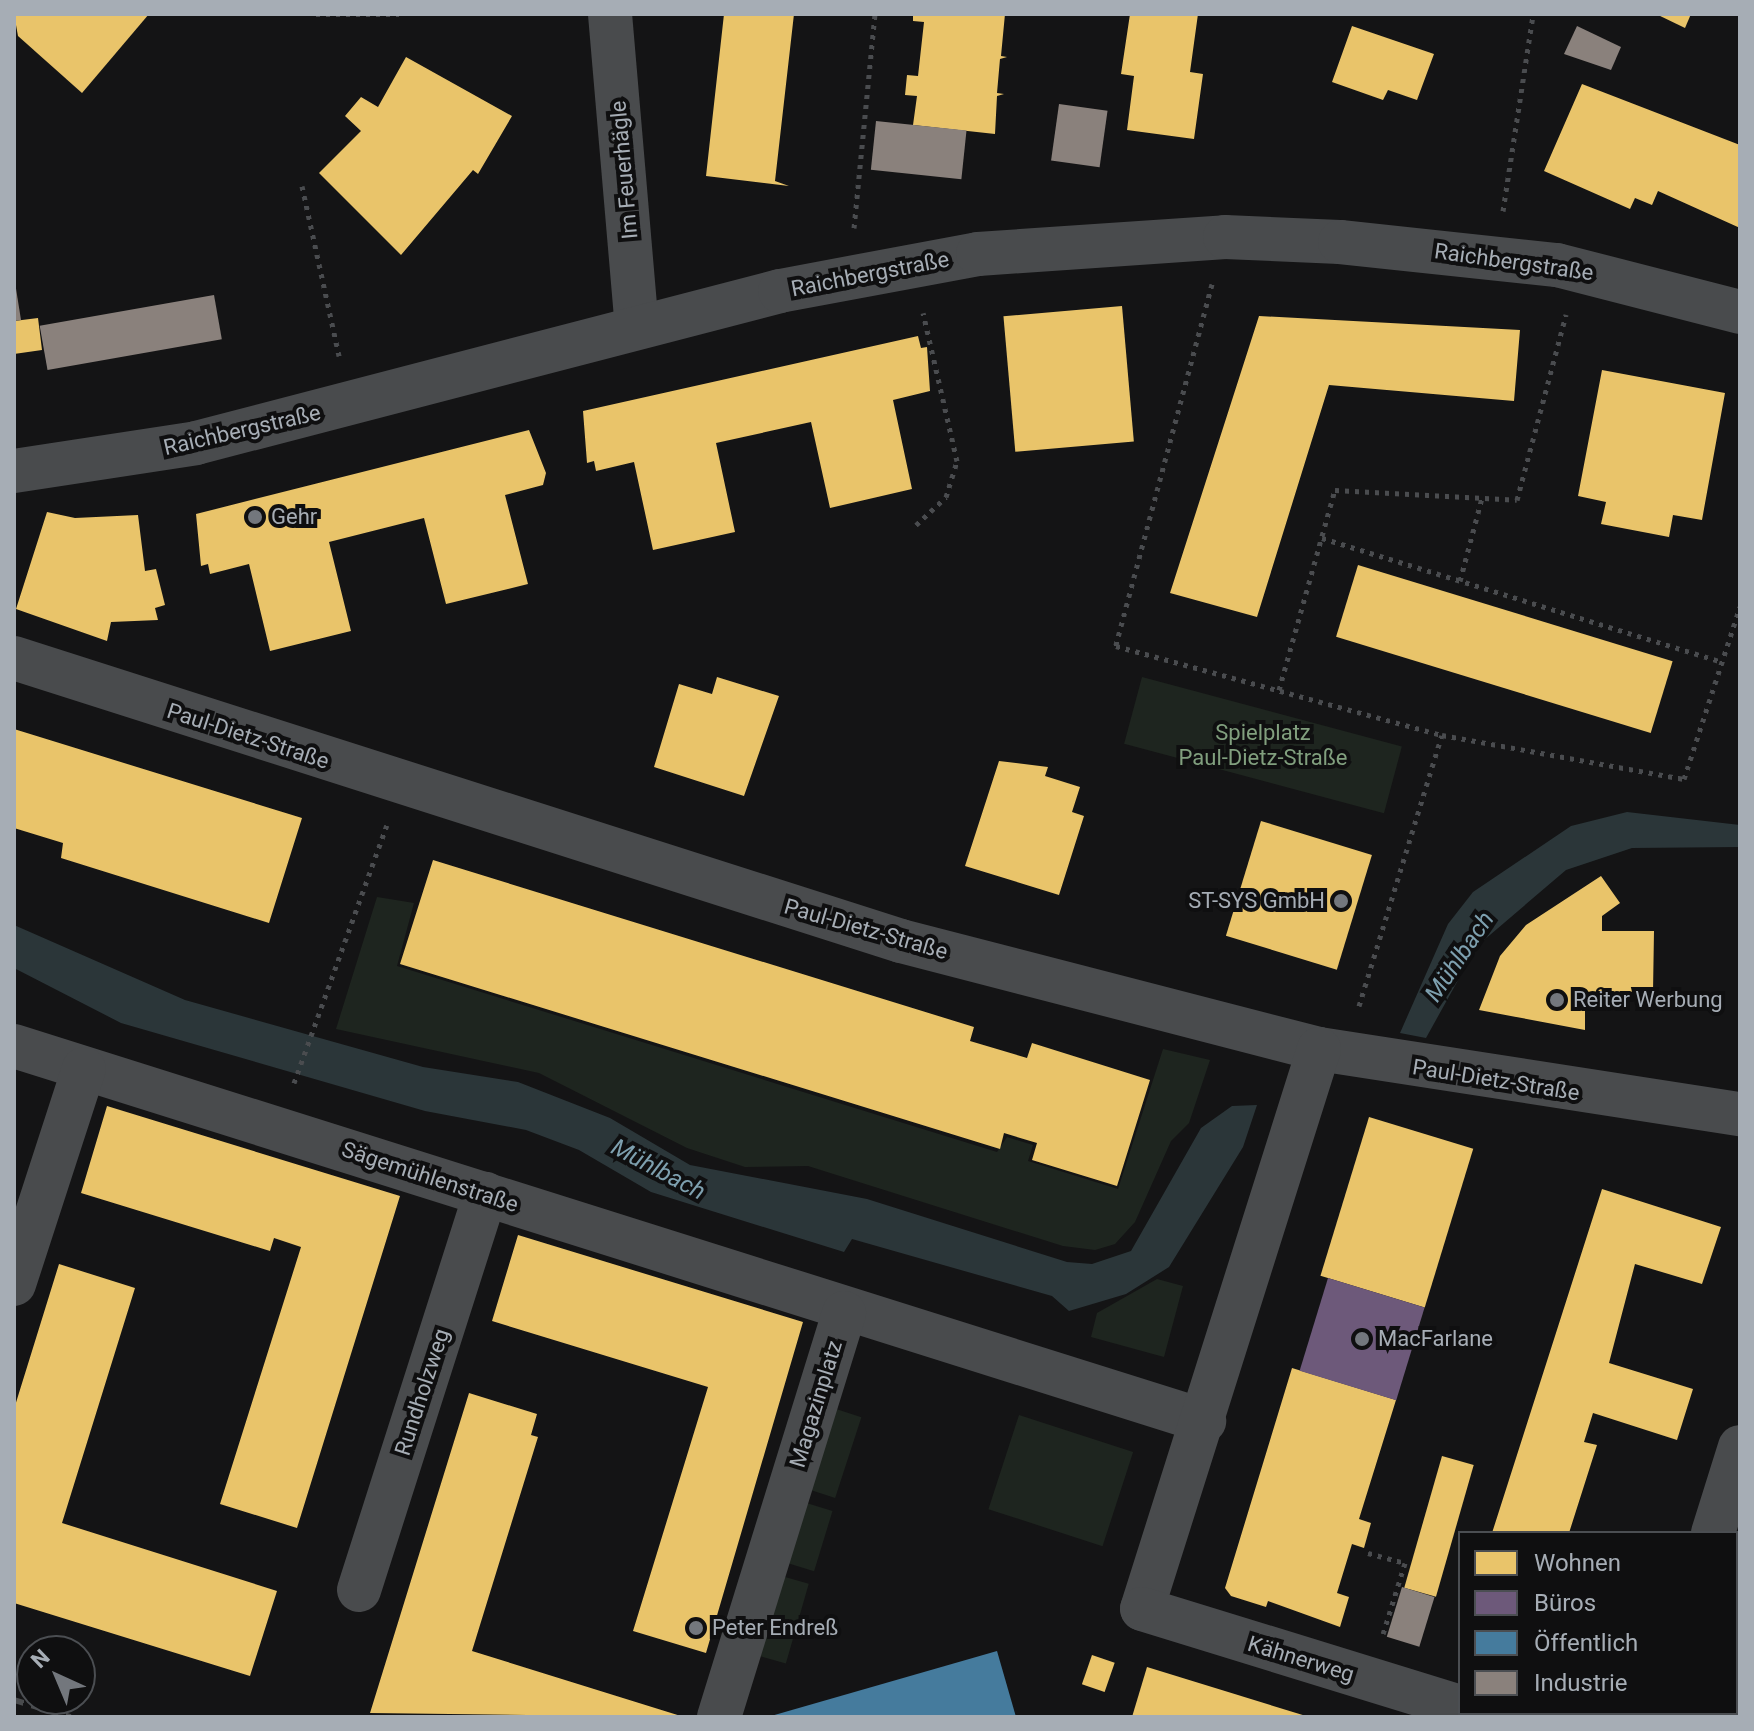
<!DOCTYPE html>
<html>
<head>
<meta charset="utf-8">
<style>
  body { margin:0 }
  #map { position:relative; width:1754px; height:1731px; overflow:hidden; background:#141415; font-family:Roboto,sans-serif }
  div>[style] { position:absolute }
  .green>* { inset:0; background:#1e251f; transform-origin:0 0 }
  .water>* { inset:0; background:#2b3639 }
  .homes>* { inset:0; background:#e9c46a; transform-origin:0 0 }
  .offices>* { inset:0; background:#6d597a; transform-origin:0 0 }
  .public>* { inset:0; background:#457b9d }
  .industry>* { inset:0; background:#8a817c; transform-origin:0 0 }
  .path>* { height:5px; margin-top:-2.5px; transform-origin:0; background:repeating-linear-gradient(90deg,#4a4c4f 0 4px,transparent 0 10px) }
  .minor>* { height:44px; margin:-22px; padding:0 22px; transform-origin:22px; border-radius:22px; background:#494b4d }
  .rail>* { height:6px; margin-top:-3px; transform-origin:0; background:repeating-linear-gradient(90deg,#494b4d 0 10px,transparent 0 18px) }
  .dots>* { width:22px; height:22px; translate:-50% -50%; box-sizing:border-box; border:4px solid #0f0f10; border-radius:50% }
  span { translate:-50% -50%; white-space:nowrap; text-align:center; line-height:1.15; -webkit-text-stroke:8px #0f0f10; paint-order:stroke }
  .street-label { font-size:22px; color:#a6adb5 }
  .poi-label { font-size:22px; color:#a6adb5 }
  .left { translate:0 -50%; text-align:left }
  .right { translate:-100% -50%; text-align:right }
  .park-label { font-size:22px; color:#819f7e }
  .water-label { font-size:24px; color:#7ea0af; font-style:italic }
  .frame { position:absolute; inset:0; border:16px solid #a6adb5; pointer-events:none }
  .legend { position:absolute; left:1458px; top:1531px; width:280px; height:184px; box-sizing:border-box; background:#0f0f10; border:2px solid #4b4e52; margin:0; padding:10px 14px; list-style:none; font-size:24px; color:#a6adb5 }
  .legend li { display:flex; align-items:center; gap:16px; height:40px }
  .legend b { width:40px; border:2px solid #4b4e52 }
  .north { position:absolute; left:16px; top:1635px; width:80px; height:80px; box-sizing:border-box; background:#0f0f10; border:2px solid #4b4e52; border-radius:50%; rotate:316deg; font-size:22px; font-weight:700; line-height:32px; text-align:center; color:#a6adb5 }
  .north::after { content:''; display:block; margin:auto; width:28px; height:36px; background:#73777d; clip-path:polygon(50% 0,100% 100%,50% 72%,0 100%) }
</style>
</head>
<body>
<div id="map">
  <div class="green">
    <div style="left:1142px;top:677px;width:269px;height:69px;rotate:15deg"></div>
    <div style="clip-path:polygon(377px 897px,414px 903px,397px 966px,997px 1152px,1007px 1137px,1033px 1145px,1028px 1161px,1118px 1189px,1163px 1049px,1210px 1060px,1189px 1123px,1171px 1141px,1135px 1222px,1115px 1244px,1095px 1250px,1063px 1246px,808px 1166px,745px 1167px,687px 1148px,539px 1073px,336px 1029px)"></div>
    <div style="clip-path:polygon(1157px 1279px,1183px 1286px,1164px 1357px,1091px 1337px,1097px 1313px)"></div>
    <div style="left:830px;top:1407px;width:33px;height:85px;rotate:18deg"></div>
    <div style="left:1019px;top:1415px;width:120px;height:99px;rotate:18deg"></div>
    <div style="left:800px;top:1501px;width:34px;height:63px;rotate:17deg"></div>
    <div style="left:778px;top:1575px;width:32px;height:83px;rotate:16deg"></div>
  </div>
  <div class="water">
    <div style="clip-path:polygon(1627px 812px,1740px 825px,1740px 847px,1632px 848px,1566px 870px,1477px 946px,1426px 1038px,1400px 1033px,1448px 924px,1473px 892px,1571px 826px)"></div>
    <div style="clip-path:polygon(14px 925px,185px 1000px,423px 1067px,518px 1082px,610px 1118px,690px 1165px,867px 1199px,1067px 1262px,1092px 1264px,1131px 1251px,1201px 1128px,1232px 1106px,1257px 1105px,1243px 1147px,1169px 1267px,1126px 1294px,1069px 1311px,1052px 1296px,852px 1239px,844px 1252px,651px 1192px,579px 1150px,526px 1130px,425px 1111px,121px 1023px,14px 968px)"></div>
  </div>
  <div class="homes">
    <div style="clip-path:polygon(14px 14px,149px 14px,82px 93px,18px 36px)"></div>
    <div style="clip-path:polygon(724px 14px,794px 14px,775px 181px,789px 186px,706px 176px)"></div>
    <div style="clip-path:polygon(913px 14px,1005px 14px,1001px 56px,1007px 57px,1000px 59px,997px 93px,1004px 94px,997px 96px,995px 134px,913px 125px,917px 96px,905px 95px,907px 75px,918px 76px,924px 22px,913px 21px)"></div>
    <div style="clip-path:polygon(1130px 14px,1198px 14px,1190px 72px,1203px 74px,1194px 139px,1127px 130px,1134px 76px,1121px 74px)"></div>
    <div style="clip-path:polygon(1656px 14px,1691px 14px,1685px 28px)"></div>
    <div style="clip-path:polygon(1352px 26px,1434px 54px,1417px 100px,1388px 90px,1383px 100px,1332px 82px)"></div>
    <div style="clip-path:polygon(406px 57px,512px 116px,478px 174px,473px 170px,401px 255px,319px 173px,361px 131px,345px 116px,361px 97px,378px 107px)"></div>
    <div style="clip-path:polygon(1582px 84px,1740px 145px,1740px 228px,1658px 191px,1652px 205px,1635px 198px,1630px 209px,1544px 171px)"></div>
    <div style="left:1122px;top:306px;width:136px;height:119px;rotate:85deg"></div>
    <div style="clip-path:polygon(1259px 316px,1520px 330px,1514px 401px,1329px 385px,1257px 617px,1170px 593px)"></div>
    <div style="clip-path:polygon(38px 318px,42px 350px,14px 354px,14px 321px)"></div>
    <div style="clip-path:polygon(918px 336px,921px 348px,927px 347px,930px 391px,893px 400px,912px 489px,830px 508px,811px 422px,716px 443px,735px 532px,653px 550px,634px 462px,596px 471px,594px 461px,587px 463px,583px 411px)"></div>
    <div style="clip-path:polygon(1602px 370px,1725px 393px,1702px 520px,1673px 515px,1669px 537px,1601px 524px,1606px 502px,1578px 496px)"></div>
    <div style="clip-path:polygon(529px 430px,546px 473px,543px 485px,505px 495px,528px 584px,446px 604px,424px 518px,329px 542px,351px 631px,270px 651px,249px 564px,210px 574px,208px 564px,201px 566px,196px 514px)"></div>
    <div style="clip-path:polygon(47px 512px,75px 518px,138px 515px,145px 571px,156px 569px,165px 605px,155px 608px,158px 620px,111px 622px,107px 641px,16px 609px)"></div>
    <div style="left:1358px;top:565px;width:329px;height:75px;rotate:17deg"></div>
    <div style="clip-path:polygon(717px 677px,779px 696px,744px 796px,654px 767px,679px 684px,712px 694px)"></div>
    <div style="clip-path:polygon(14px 729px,302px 818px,269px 923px,61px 858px,63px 843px,14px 828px)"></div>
    <div style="clip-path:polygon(999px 761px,1048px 767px,1045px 776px,1080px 787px,1072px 812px,1084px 816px,1059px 895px,965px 866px)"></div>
    <div style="left:1261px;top:821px;width:116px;height:120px;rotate:17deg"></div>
    <div style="clip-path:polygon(433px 860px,974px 1027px,970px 1041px,1027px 1058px,1032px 1043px,1150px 1080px,1117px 1186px,1032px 1160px,1037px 1143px,1004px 1133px,1000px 1149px,400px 964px)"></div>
    <div style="clip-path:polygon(1601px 876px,1620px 903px,1602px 916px,1602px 931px,1654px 931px,1653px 992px,1585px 992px,1585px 1030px,1479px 1010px,1500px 956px,1526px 925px)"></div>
    <div style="clip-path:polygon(107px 1106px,400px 1196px,297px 1528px,220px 1504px,301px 1247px,274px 1238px,270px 1251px,81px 1193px)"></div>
    <div style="left:1369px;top:1117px;width:109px;height:166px;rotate:17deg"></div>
    <div style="clip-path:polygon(1602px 1189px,1721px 1227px,1702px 1284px,1635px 1264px,1609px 1363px,1693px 1389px,1677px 1440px,1593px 1413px,1584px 1442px,1597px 1445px,1569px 1533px,1492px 1533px)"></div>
    <div style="clip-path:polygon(518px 1235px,803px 1322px,706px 1653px,633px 1631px,708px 1387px,492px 1321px)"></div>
    <div style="clip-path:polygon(59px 1264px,135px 1288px,62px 1523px,277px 1591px,250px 1676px,14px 1603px,14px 1409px)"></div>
    <div style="clip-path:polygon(1292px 1368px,1396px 1400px,1359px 1519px,1371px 1523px,1364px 1548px,1352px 1544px,1337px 1593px,1349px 1597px,1340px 1627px,1268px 1601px,1266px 1607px,1231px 1596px,1225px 1588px)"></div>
    <div style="clip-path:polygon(469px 1393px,537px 1414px,531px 1435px,538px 1437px,472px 1651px,684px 1717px,370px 1713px)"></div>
    <div style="left:1442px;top:1456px;width:33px;height:137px;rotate:16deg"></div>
    <div style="left:1092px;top:1655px;width:24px;height:31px;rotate:19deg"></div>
    <div style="clip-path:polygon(1147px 1667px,1306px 1716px,1306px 1717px,1132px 1717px)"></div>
  </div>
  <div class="offices">
    <div style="left:1328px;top:1278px;width:101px;height:97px;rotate:17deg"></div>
    <div style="clip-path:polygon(1736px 1684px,1740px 1717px,1689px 1717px,1736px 1713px)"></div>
  </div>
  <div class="public">
    <div style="clip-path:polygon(997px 1651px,1016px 1717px,771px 1717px,771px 1716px)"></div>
  </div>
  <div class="industry">
    <div style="clip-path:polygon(1577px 26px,1621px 47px,1611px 70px,1564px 54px)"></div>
    <div style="left:1059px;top:104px;width:49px;height:57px;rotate:8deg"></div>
    <div style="left:876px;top:121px;width:91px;height:49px;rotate:6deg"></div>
    <div style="clip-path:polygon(14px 276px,21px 320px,14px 321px)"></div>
    <div style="left:214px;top:295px;width:45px;height:177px;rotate:80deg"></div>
    <div style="left:1402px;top:1587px;width:34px;height:52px;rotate:17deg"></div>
  </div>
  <div class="path">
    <div style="left:316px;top:14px;width:83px"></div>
    <div style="left:302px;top:186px;width:174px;rotate:77.7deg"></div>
    <div style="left:1503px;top:211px;width:199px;rotate:-81.3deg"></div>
    <div style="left:854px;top:228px;width:215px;rotate:-84.4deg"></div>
    <div style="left:1212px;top:284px;width:375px;rotate:104.9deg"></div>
    <div style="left:1116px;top:646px;width:338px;rotate:15.3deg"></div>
    <div style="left:1442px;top:735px;width:246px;rotate:10.3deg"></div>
    <div style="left:1684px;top:779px;width:181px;rotate:-72deg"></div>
    <div style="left:916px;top:525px;width:41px;rotate:-43deg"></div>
    <div style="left:946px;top:497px;width:38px;rotate:-73deg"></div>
    <div style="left:957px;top:461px;width:152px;rotate:-102.9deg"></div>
    <div style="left:1322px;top:538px;width:417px;rotate:17.2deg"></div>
    <div style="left:1460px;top:581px;width:86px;rotate:-75.2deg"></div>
    <div style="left:1279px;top:690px;width:208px;rotate:-74.4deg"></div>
    <div style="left:1335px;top:490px;width:182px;rotate:3.1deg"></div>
    <div style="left:1517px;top:500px;width:192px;rotate:-75.2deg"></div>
    <div style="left:1359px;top:1006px;width:283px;rotate:-73deg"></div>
    <div style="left:294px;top:1083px;width:274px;rotate:-70.2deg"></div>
    <div style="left:1368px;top:1553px;width:38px;rotate:15deg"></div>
    <div style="left:1405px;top:1563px;width:74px;rotate:107.2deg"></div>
  </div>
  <div class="minor">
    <div style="left:610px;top:14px;width:313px;rotate:85.1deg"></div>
    <div style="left:14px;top:471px;width:184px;rotate:-8.7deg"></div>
    <div style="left:196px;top:443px;width:603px;rotate:-14.59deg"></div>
    <div style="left:780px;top:291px;width:201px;rotate:-10.6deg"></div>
    <div style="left:978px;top:254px;width:248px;rotate:-3.9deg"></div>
    <div style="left:1225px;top:237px;width:115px;rotate:2.5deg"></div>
    <div style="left:1340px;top:242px;width:218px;rotate:6.1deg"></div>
    <div style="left:1557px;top:265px;width:189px;rotate:14.4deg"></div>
    <div style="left:14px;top:658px;width:931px;rotate:17.7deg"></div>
    <div style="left:901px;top:941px;width:432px;rotate:14.5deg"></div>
    <div style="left:1319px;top:1049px;width:426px;rotate:8.8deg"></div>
    <div style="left:14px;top:1046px;width:1248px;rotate:17.49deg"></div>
    <div style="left:1319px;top:1049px;width:587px;rotate:107.54deg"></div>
    <div style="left:1142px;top:1609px;width:333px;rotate:17.1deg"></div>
    <div style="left:14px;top:1284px;width:226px;rotate:-72deg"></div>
    <div style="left:1713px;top:1533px;width:90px;rotate:-72.6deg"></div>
    <div style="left:359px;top:1590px;width:416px;rotate:-72.3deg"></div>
    <div style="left:719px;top:1717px;width:423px;rotate:-72.8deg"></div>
    <div style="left:1649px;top:1717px;width:4px;rotate:-63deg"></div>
  </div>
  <div class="rail">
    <div style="left:14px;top:1700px;width:59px;rotate:16.9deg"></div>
  </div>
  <div class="dots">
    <div style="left:255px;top:517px;background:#73777d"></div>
    <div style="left:1341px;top:901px;background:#73777d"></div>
    <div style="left:1557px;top:1000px;background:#73777d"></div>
    <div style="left:1362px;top:1339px;background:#73777d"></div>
    <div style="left:696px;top:1628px;background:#73777d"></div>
  </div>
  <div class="street-label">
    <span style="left:624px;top:170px;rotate:-95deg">Im Feuerhägle</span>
    <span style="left:1514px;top:262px;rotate:8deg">Raichbergstraße</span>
    <span style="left:870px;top:274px;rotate:-11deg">Raichbergstraße</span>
    <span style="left:242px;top:430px;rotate:-13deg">Raichbergstraße</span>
    <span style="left:248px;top:736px;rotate:18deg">Paul-Dietz-Straße</span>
    <span style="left:866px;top:929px;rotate:16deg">Paul-Dietz-Straße</span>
    <span style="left:1496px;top:1080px;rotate:9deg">Paul-Dietz-Straße</span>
    <span style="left:430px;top:1177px;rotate:18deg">Sägemühlenstraße</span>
    <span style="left:422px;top:1392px;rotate:-72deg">Rundholzweg</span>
    <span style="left:816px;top:1404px;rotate:-73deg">Magazinplatz</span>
    <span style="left:1301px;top:1659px;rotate:17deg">Kähnerweg</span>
  </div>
  <div class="poi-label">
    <span class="left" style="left:271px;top:517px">Gehr</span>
    <span class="right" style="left:1325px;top:901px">ST-SYS GmbH</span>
    <span class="left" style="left:1573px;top:1000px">Reiter Werbung</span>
    <span class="left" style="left:1378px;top:1339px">MacFarlane</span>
    <span class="left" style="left:712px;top:1628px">Peter Endreß</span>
  </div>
  <div class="park-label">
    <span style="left:1263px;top:745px">Spielplatz<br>Paul-Dietz-Straße</span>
  </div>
  <div class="water-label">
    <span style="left:1460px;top:957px;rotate:-56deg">Mühlbach</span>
    <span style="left:658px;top:1170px;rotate:28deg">Mühlbach</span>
  </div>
  <div class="frame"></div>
  <ul class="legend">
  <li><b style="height:22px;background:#e9c46a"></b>Wohnen</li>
  <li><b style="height:22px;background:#6d597a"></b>Büros</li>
  <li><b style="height:22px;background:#457b9d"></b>Öffentlich</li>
  <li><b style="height:22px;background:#8a817c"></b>Industrie</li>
  </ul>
  <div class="north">N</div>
</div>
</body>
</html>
